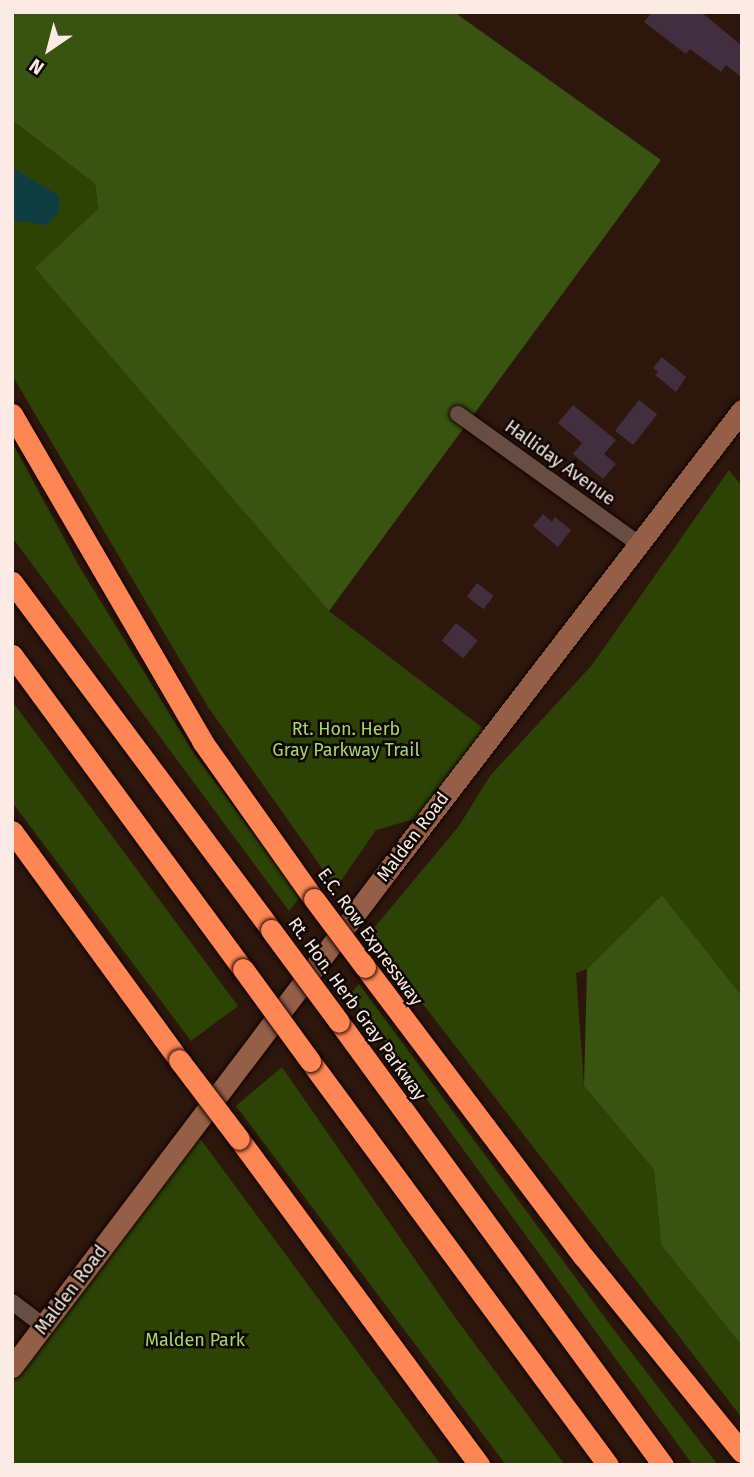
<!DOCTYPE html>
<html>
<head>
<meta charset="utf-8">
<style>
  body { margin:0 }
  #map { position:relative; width:754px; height:1477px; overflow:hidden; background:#2d170d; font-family:"Fira Sans",sans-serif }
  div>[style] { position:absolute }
  .green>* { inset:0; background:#2d4306 }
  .forest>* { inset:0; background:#395410 }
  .water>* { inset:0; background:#0f3d41 }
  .building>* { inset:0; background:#412e3f; transform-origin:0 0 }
  .roads { filter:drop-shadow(0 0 2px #140300) drop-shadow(0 0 2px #140300) }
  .street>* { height:16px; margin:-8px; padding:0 8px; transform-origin:8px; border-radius:8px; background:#684d42 }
  .secondary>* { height:21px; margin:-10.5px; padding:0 10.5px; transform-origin:10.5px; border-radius:10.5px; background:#955e47 }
  .highway>* { height:21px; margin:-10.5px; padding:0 10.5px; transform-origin:10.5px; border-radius:10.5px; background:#fe8654 }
  .bridges { filter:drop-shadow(0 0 2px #140300) drop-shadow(0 0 2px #140300) }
  .highway-bridge>* { height:21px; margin:-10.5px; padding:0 10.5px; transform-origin:10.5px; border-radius:10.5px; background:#fe8654 }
  span { translate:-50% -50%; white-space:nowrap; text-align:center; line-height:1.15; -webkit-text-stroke:5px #0e0603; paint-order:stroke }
  .street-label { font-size:18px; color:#fbebe4 }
  .park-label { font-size:18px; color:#a6d767 }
  .frame { position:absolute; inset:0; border:14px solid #fbebe4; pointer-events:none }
  .north { position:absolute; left:14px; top:14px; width:70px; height:70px; -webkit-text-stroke:5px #0e0603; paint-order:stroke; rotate:215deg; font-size:19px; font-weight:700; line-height:28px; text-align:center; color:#fbebe4 }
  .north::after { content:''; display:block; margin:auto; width:24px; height:32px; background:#fbebe4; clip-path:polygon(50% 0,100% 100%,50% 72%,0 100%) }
</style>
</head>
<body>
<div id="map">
  <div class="green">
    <div style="clip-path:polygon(12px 120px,95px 184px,98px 209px,36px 269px,329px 611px,492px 735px,431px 814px,376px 830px,336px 888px,208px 707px,12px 375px)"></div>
    <div style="clip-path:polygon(12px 442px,79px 566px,193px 752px,300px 897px,289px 911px,12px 537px)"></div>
    <div style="clip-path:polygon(729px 470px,742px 486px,742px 996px,662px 895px,587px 969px,576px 973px,584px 1086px,654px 1170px,661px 1245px,742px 1346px,742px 1418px,369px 934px,459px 826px,490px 776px,592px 665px)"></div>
    <div style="clip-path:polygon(12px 701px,238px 1006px,191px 1041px,12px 802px)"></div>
    <div style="clip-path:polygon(359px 984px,611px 1326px,718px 1465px,693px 1465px,350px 994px)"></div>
    <div style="clip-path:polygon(282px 1067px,454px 1316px,565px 1465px,506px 1465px,236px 1106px)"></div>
    <div style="clip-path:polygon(196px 1133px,441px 1465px,12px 1465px,12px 1373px)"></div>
  </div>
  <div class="forest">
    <div style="clip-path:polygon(12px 12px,454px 12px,661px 160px,329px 611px,35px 268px,98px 209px,95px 184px,12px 120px)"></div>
    <div style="clip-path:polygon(662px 895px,742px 996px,742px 1346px,661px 1245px,654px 1170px,584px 1086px,587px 969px)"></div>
  </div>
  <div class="water">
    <div style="clip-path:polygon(12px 167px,59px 196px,59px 212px,46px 225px,12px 220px)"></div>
  </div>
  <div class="building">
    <div style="clip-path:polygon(652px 12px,701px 12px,742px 46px,742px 78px,726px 65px,721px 72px,690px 49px,686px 54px,644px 22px)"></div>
    <div style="clip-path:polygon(662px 357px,686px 377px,676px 392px,655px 375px,658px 372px,653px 368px)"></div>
    <div style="left:639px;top:400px;width:23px;height:39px;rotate:38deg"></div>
    <div style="clip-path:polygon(573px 405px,616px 440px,604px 454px,616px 464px,603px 479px,573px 454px,582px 443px,558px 423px)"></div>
    <div style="clip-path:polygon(543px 514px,552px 522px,555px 517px,571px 530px,558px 547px,533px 526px)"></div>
    <div style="left:477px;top:583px;width:21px;height:17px;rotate:37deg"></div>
    <div style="left:456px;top:623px;width:28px;height:23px;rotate:39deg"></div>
  </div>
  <div class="roads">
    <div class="street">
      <div style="left:458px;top:414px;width:224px;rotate:35.7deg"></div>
      <div style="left:12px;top:1302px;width:40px;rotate:37deg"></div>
    </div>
    <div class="secondary">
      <div style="left:12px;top:1367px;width:625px;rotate:-52.87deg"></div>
      <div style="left:389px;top:869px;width:579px;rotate:-52.44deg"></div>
    </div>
    <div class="highway">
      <div style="left:12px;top:414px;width:378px;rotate:59.8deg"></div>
      <div style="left:202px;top:741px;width:194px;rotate:54.7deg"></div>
      <div style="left:12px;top:582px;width:434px;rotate:53.3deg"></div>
      <div style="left:12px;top:655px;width:390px;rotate:53.7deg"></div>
      <div style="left:12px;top:831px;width:283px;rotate:53.9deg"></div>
      <div style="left:365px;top:967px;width:362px;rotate:53deg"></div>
      <div style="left:583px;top:1256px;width:252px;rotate:51deg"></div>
      <div style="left:339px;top:1022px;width:549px;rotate:53.82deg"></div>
      <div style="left:310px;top:1061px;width:502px;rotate:53.59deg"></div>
      <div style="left:239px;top:1139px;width:405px;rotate:53.6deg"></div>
    </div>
  </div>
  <div class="bridges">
    <div class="highway-bridge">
      <div style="left:314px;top:899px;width:85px;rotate:53.1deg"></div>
      <div style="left:271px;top:930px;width:114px;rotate:53.5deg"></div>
      <div style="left:243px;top:969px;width:114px;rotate:53.9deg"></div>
      <div style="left:179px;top:1060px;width:99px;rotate:52.8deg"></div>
    </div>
  </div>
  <div class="street-label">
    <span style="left:560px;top:463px;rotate:36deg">Halliday Avenue</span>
    <span style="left:413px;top:837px;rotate:-53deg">Malden Road</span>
    <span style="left:370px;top:937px;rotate:54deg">E.C. Row Expressway</span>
    <span style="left:357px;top:1009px;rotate:54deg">Rt. Hon. Herb Gray Parkway</span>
    <span style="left:71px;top:1290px;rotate:-53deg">Malden Road</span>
  </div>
  <div class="park-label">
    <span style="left:346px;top:740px">Rt. Hon. Herb<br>Gray Parkway Trail</span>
    <span style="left:195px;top:1340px">Malden Park</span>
  </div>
  <div class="frame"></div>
  <div class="north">N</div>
</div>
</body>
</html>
